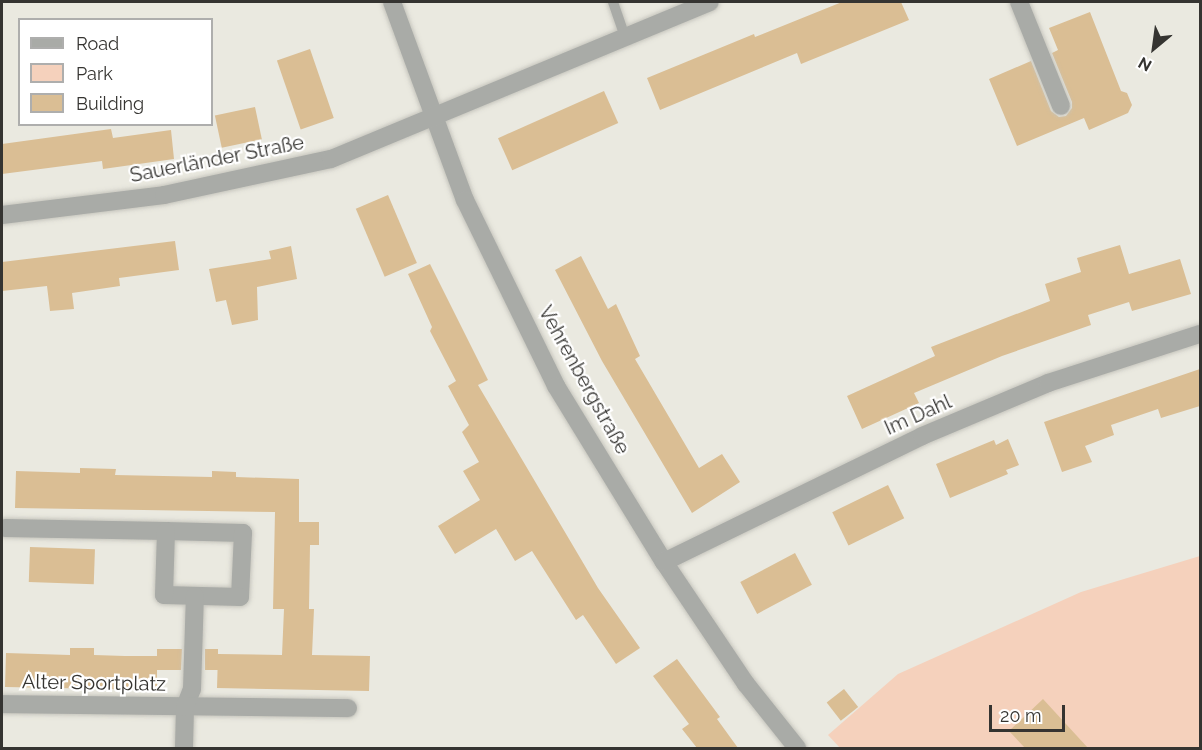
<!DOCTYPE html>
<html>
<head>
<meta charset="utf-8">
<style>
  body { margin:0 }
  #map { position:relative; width:1202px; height:750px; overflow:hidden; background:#eae9e0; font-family:Raleway,sans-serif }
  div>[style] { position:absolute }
  .green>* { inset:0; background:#f5d1bc }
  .building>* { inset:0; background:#dabe94; transform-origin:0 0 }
  .roads { filter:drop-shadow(0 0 2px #c6c5bd) drop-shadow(0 0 2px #c6c5bd) }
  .lane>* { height:10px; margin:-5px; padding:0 5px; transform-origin:5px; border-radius:5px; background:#a9aba7 }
  .street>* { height:18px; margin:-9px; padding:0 9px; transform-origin:9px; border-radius:9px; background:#a9aba7 }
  span { translate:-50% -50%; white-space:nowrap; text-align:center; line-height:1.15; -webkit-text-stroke:4.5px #fff; paint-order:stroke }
  .street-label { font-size:20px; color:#353431 }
  .frame { position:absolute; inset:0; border:3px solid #353431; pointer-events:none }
  .legend { position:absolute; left:18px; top:18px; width:195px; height:108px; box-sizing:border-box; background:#fff; border:2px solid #aeaead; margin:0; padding:8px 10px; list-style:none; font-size:18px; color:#353431 }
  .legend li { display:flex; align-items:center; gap:12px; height:30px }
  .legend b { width:30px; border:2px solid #aeaead }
  .north { position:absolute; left:1124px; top:18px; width:60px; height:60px; -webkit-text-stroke:4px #fff; paint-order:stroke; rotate:209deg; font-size:16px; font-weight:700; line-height:24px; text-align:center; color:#353431 }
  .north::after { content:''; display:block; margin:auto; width:21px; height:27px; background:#353431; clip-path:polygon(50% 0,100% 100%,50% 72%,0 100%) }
  .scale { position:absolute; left:989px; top:705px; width:76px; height:27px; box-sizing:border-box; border:3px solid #353431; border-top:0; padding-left:8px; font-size:18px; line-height:21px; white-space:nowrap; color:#353431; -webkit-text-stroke:4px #fff; paint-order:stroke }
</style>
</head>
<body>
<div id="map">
  <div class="green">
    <div style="clip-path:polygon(1200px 556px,1200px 748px,840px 748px,828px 735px,898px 674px,1081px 592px)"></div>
  </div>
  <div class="building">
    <div style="clip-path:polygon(842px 2px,901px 2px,909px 20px,801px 64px,797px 53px,660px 110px,647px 78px,754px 34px,755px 37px)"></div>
    <div style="clip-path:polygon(1090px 12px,1121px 91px,1127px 93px,1132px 105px,1128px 113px,1089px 130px,1084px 118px,1017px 146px,989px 79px,1031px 61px,1051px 111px,1059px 117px,1066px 116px,1072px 108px,1072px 102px,1052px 53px,1058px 50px,1049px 28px)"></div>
    <div style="left:310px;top:49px;width:73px;height:35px;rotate:71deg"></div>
    <div style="left:604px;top:91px;width:35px;height:116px;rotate:66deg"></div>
    <div style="left:255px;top:107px;width:33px;height:41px;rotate:78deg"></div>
    <div style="clip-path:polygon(111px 129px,113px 138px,171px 130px,174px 159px,103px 169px,102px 161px,2px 174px,2px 144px)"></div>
    <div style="left:388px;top:195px;width:74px;height:35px;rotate:67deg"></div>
    <div style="clip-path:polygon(175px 241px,179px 270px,119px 278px,120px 286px,72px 293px,74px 309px,50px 311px,47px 286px,2px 291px,2px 262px)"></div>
    <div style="clip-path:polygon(1120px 245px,1129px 274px,1180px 259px,1191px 294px,1132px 311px,1129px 302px,1088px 315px,1091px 325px,1002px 356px,914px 393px,919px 403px,862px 429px,847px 396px,935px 356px,931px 347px,1050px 301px,1045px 284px,1081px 272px,1077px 258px)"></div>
    <div style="clip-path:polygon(291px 246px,297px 279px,257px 287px,258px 320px,232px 325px,226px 300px,216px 302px,209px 269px,271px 259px,269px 251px)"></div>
    <div style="clip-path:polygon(581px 256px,608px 309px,616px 304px,640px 356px,635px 359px,699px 468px,722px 454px,740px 482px,692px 513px,602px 361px,555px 270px)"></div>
    <div style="clip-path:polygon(430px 264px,488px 380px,478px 385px,598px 588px,640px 648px,616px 664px,583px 615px,576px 620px,532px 551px,515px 561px,496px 529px,455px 554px,438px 526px,480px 500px,463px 471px,479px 462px,462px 432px,469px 425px,448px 386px,456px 381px,430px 331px,432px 327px,408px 274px)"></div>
    <div style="clip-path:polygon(1200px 369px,1200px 406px,1161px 418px,1158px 409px,1111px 425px,1114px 435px,1085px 446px,1092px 462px,1062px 472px,1044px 422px)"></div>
    <div style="clip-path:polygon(1008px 439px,1019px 465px,1006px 470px,1008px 474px,950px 498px,936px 464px,994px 440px,996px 445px)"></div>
    <div style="clip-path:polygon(80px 468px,116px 469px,115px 475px,212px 477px,212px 471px,236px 472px,236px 477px,299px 479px,299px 522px,319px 522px,319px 545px,310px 545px,309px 609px,314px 609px,312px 655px,370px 656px,369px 691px,217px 688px,218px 654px,282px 655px,284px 609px,273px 609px,275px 512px,15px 508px,16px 471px,80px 473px)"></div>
    <div style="left:888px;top:485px;width:37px;height:62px;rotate:64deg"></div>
    <div style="left:30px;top:547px;width:65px;height:35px;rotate:2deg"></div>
    <div style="left:795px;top:553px;width:36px;height:62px;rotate:62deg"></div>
    <div style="clip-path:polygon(70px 648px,94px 648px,94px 655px,125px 656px,157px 656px,157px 649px,182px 649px,181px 670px,157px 670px,157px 690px,5px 687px,6px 653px,70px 655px)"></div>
    <div style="left:205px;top:649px;width:13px;height:21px"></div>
    <div style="clip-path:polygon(677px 659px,720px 717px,717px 719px,738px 748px,697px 748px,682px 729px,689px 724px,653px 676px)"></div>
    <div style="left:844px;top:689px;width:23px;height:22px;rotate:52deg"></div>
    <div style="clip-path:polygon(1043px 699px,1088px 748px,1025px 748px,1009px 731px)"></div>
  </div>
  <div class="roads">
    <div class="lane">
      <div style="left:613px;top:2px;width:37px;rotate:71deg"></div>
    </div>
    <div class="street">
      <div style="left:392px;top:2px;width:211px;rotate:69.8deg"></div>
      <div style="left:465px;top:200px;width:207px;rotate:63.9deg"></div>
      <div style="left:556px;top:386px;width:206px;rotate:58.5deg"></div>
      <div style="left:664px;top:562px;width:147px;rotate:56.1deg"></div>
      <div style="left:746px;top:684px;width:82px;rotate:51.4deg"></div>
      <div style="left:1019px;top:2px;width:112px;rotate:68deg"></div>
      <div style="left:2px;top:215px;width:163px;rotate:-7deg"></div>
      <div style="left:164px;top:195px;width:171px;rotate:-12.2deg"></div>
      <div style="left:331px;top:159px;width:410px;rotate:-22.5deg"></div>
      <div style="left:5px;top:528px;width:161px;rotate:1.1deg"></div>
      <div style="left:166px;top:531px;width:77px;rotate:1.5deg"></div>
      <div style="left:243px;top:533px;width:64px;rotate:92.7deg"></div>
      <div style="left:240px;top:597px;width:76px;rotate:-178.5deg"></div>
      <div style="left:164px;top:595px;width:64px;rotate:-88.2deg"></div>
      <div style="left:664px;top:562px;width:287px;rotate:-26deg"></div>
      <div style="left:922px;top:436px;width:137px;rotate:-22.8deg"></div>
      <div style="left:1048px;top:383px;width:160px;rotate:-17.9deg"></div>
      <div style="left:2px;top:704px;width:346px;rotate:0.7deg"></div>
      <div style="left:184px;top:748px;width:41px;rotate:-88.6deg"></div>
      <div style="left:185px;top:707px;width:19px;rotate:-69deg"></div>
      <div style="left:192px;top:689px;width:93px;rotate:-88.2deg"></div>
    </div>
  </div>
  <div class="street-label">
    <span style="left:217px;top:159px;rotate:-11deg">Sauerländer Straße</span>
    <span style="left:584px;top:380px;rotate:61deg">Vehrenbergstraße</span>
    <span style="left:918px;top:415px;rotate:-24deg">Im Dahl</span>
    <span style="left:94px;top:683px;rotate:1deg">Alter Sportplatz</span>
  </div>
  <div class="frame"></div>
  <ul class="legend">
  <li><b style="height:8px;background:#a9aba7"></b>Road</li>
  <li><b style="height:16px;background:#f5d1bc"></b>Park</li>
  <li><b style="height:16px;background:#dabe94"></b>Building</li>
  </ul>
  <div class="north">N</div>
  <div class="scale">20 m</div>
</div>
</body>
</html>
